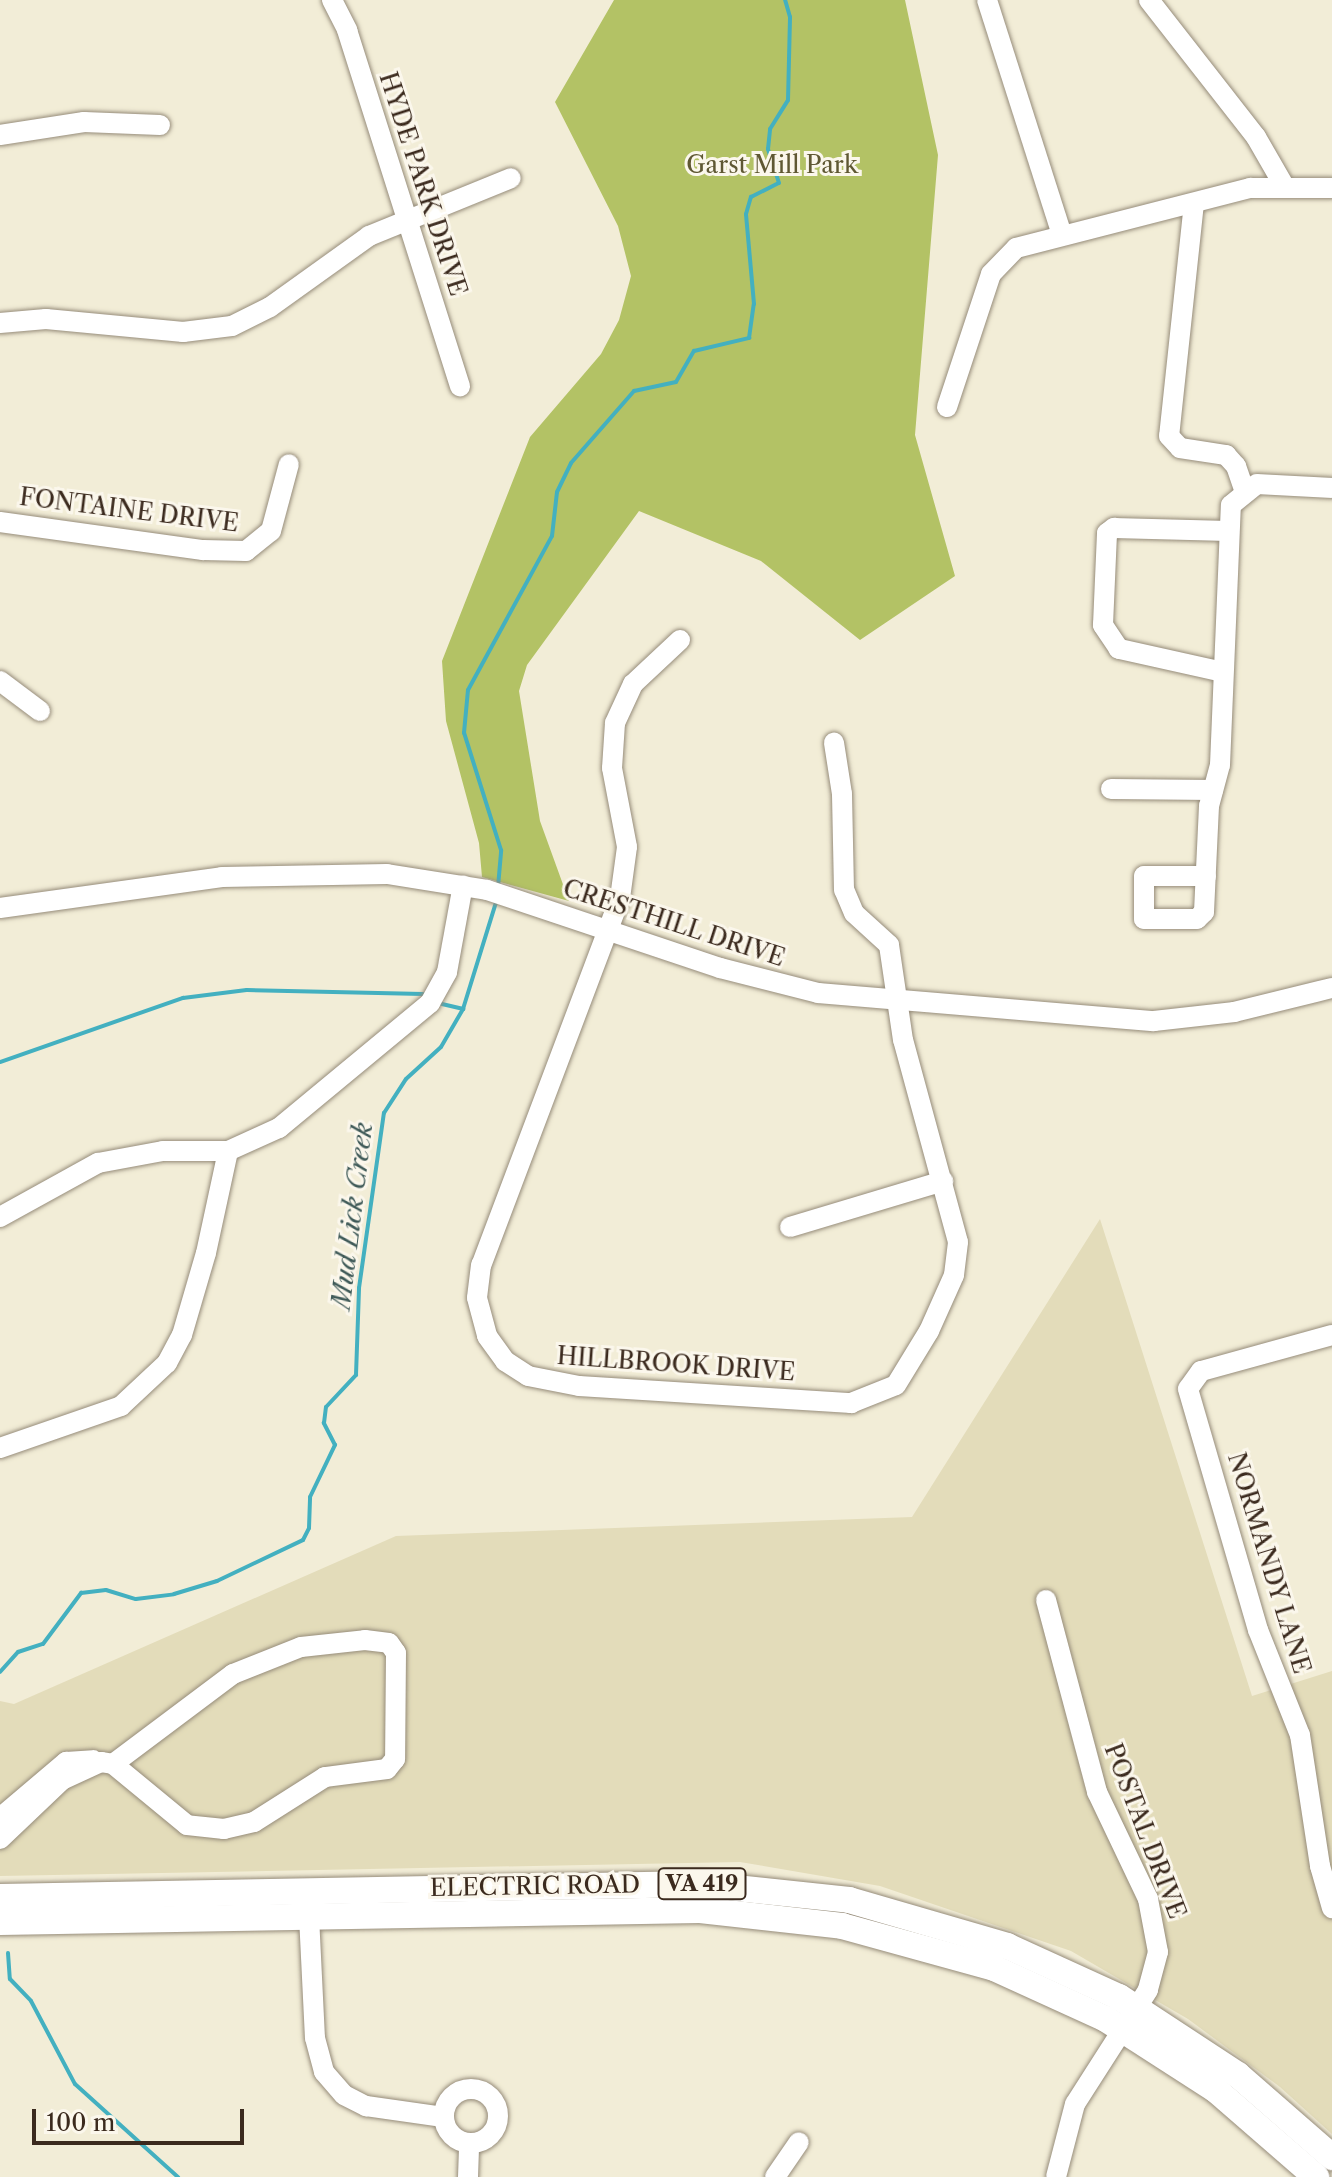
<!DOCTYPE html>
<html>
<head>
<meta charset="utf-8">
<style>
  body { margin:0 }
  #map { position:relative; width:1332px; height:2177px; overflow:hidden; background:#f2edd7; font-family:"Libre Caslon Text",serif }
  div>[style] { position:absolute }
  .built>* { inset:0; background:#e3dcba }
  .green>* { inset:0; background:#b3c265 }
  .stream>* { height:4px; margin:-2px; padding:0 2px; transform-origin:2px; border-radius:2px; background:#43b0c0 }
  .roads { filter:drop-shadow(0 0 2px #968c7a) drop-shadow(0 0 2px #968c7a) }
  .minor>* { height:20px; margin:-10px; padding:0 10px; transform-origin:10px; border-radius:10px; background:#fff }
  .minor>.ring { margin:-10px; padding:0; box-sizing:content-box; background:none; border:20px solid #fff; border-radius:50% }
  .major>* { height:26px; margin:-13px; padding:0 13px; transform-origin:13px; border-radius:13px; background:#fff }
  span { translate:-50% -50%; white-space:nowrap; text-align:center; line-height:1.15; -webkit-text-stroke:6px #fbf7ec; paint-order:stroke }
  .shield-label span { padding:2px 6px; background:#fbf7ec; border:2px solid; border-radius:6px; -webkit-text-stroke-width:0 }
  .shield-label { font-size:22px; color:#3b2a1e; font-weight:700 }
  .park-label { font-size:24px; color:#5f5833 }
  .street-label { font-size:24px; color:#3b2a1e }
  .water-label { font-size:26px; color:#3e5957; font-style:italic }
  .scale { position:absolute; left:32px; top:2109px; width:212px; height:36px; box-sizing:border-box; border:4px solid #3b2a1e; border-top:0; padding-left:10px; font-size:24px; line-height:28px; white-space:nowrap; color:#3b2a1e; -webkit-text-stroke:6px #fbf7ec; paint-order:stroke }
</style>
</head>
<body>
<div id="map">
  <div class="built">
    <div style="clip-path:polygon(1100px 1219px,1252px 1696px,1332px 1671px,1332px 2134px,1280px 2087px,1188px 2019px,1071px 1951px,880px 1886px,740px 1862px,0 1876px,0 1701px,14px 1704px,396px 1536px,912px 1517px)"></div>
  </div>
  <div class="green">
    <div style="clip-path:polygon(614px 0,905px 0,938px 155px,915px 435px,955px 576px,860px 640px,761px 561px,639px 511px,527px 665px,519px 691px,540px 821px,569px 901px,482px 877px,479px 843px,446px 721px,442px 661px,530px 437px,601px 354px,619px 320px,631px 276px,618px 226px,555px 102px)"></div>
  </div>
  <div class="stream">
    <div style="left:498px;top:887px;width:37px;rotate:-85deg"></div>
    <div style="left:501px;top:850px;width:123px;rotate:-107.5deg"></div>
    <div style="left:464px;top:733px;width:43px;rotate:-84.7deg"></div>
    <div style="left:468px;top:690px;width:175px;rotate:-61.4deg"></div>
    <div style="left:552px;top:536px;width:44px;rotate:-83.5deg"></div>
    <div style="left:557px;top:492px;width:32px;rotate:-64deg"></div>
    <div style="left:571px;top:463px;width:96px;rotate:-48.8deg"></div>
    <div style="left:634px;top:391px;width:43px;rotate:-12.1deg"></div>
    <div style="left:676px;top:382px;width:36px;rotate:-60deg"></div>
    <div style="left:694px;top:351px;width:57px;rotate:-13.3deg"></div>
    <div style="left:749px;top:338px;width:34px;rotate:-82deg"></div>
    <div style="left:754px;top:304px;width:90px;rotate:-95.1deg"></div>
    <div style="left:746px;top:214px;width:18px;rotate:-74deg"></div>
    <div style="left:751px;top:197px;width:31px;rotate:-27deg"></div>
    <div style="left:779px;top:183px;width:36px;rotate:-108deg"></div>
    <div style="left:768px;top:149px;width:20px;rotate:-84deg"></div>
    <div style="left:770px;top:129px;width:34px;rotate:-58deg"></div>
    <div style="left:788px;top:100px;width:83px;rotate:-88.6deg"></div>
    <div style="left:790px;top:17px;width:18px;rotate:-106deg"></div>
    <div style="left:442px;top:1004px;width:22px;rotate:13deg"></div>
    <div style="left:0;top:1062px;width:194px;rotate:-19.3deg"></div>
    <div style="left:183px;top:998px;width:64px;rotate:-7.1deg"></div>
    <div style="left:247px;top:990px;width:176px;rotate:1.3deg"></div>
    <div style="left:0;top:1672px;width:27px;rotate:-48deg"></div>
    <div style="left:18px;top:1652px;width:26px;rotate:-18deg"></div>
    <div style="left:43px;top:1644px;width:64px;rotate:-53.3deg"></div>
    <div style="left:81px;top:1593px;width:25px;rotate:-7deg"></div>
    <div style="left:106px;top:1590px;width:31px;rotate:17deg"></div>
    <div style="left:136px;top:1599px;width:38px;rotate:-7deg"></div>
    <div style="left:174px;top:1594px;width:45px;rotate:-16.8deg"></div>
    <div style="left:217px;top:1581px;width:95px;rotate:-25.5deg"></div>
    <div style="left:303px;top:1540px;width:13px;rotate:-63deg"></div>
    <div style="left:309px;top:1528px;width:31px;rotate:-88deg"></div>
    <div style="left:310px;top:1497px;width:58px;rotate:-64.3deg"></div>
    <div style="left:335px;top:1445px;width:25px;rotate:-117deg"></div>
    <div style="left:324px;top:1423px;width:16px;rotate:-83deg"></div>
    <div style="left:326px;top:1407px;width:44px;rotate:-46.8deg"></div>
    <div style="left:356px;top:1375px;width:87px;rotate:-88deg"></div>
    <div style="left:359px;top:1288px;width:177px;rotate:-81.9deg"></div>
    <div style="left:384px;top:1113px;width:40px;rotate:-57.1deg"></div>
    <div style="left:406px;top:1079px;width:47px;rotate:-42.4deg"></div>
    <div style="left:441px;top:1047px;width:44px;rotate:-59.9deg"></div>
    <div style="left:463px;top:1009px;width:115px;rotate:-72.8deg"></div>
    <div style="left:8px;top:1953px;width:26px;rotate:86deg"></div>
    <div style="left:10px;top:1979px;width:30px;rotate:46deg"></div>
    <div style="left:31px;top:2001px;width:94px;rotate:62.1deg"></div>
    <div style="left:75px;top:2084px;width:139px;rotate:42.1deg"></div>
  </div>
  <div class="roads">
    <div class="minor">
      <div style="left:332px;top:0;width:34px;rotate:63deg"></div>
      <div style="left:347px;top:30px;width:374px;rotate:72.4deg"></div>
      <div style="left:987px;top:0;width:247px;rotate:72.3deg"></div>
      <div style="left:1149px;top:0;width:174px;rotate:52deg"></div>
      <div style="left:1256px;top:137px;width:54px;rotate:60.1deg"></div>
      <div style="left:0;top:135px;width:85px;rotate:-8.8deg"></div>
      <div style="left:84px;top:122px;width:76px;rotate:2.3deg"></div>
      <div style="left:1194px;top:203px;width:234px;rotate:96.1deg"></div>
      <div style="left:1169px;top:436px;width:16px;rotate:47deg"></div>
      <div style="left:1180px;top:448px;width:47px;rotate:8.7deg"></div>
      <div style="left:1226px;top:455px;width:15px;rotate:48deg"></div>
      <div style="left:1236px;top:466px;width:24px;rotate:71deg"></div>
      <div style="left:0;top:323px;width:46px;rotate:-5deg"></div>
      <div style="left:46px;top:319px;width:138px;rotate:5.4deg"></div>
      <div style="left:183px;top:332px;width:49px;rotate:-7deg"></div>
      <div style="left:232px;top:326px;width:42px;rotate:-26.6deg"></div>
      <div style="left:270px;top:307px;width:122px;rotate:-35.6deg"></div>
      <div style="left:369px;top:236px;width:153px;rotate:-22.2deg"></div>
      <div style="left:947px;top:407px;width:140px;rotate:-71.7deg"></div>
      <div style="left:991px;top:274px;width:36px;rotate:-46deg"></div>
      <div style="left:1016px;top:248px;width:242px;rotate:-14.4deg"></div>
      <div style="left:1250px;top:188px;width:82px"></div>
      <div style="left:0;top:522px;width:205px;rotate:7.9deg"></div>
      <div style="left:203px;top:550px;width:43px;rotate:1.3deg"></div>
      <div style="left:246px;top:551px;width:32px;rotate:-39deg"></div>
      <div style="left:271px;top:531px;width:69px;rotate:-75deg"></div>
      <div style="left:680px;top:640px;width:64px;rotate:136.9deg"></div>
      <div style="left:633px;top:684px;width:43px;rotate:114.8deg"></div>
      <div style="left:615px;top:723px;width:45px;rotate:93.8deg"></div>
      <div style="left:612px;top:768px;width:80px;rotate:79.2deg"></div>
      <div style="left:627px;top:847px;width:51px;rotate:97.8deg"></div>
      <div style="left:620px;top:898px;width:392px;rotate:110.7deg"></div>
      <div style="left:481px;top:1265px;width:33px;rotate:97deg"></div>
      <div style="left:477px;top:1298px;width:39px;rotate:75deg"></div>
      <div style="left:487px;top:1336px;width:31px;rotate:54deg"></div>
      <div style="left:505px;top:1361px;width:27px;rotate:33deg"></div>
      <div style="left:528px;top:1376px;width:52px;rotate:11.1deg"></div>
      <div style="left:579px;top:1386px;width:273px;rotate:3.6deg"></div>
      <div style="left:851px;top:1403px;width:48px;rotate:-21.8deg"></div>
      <div style="left:896px;top:1385px;width:63px;rotate:-58.6deg"></div>
      <div style="left:929px;top:1331px;width:61px;rotate:-65.9deg"></div>
      <div style="left:954px;top:1275px;width:33px;rotate:-83deg"></div>
      <div style="left:958px;top:1242px;width:209px;rotate:-105.2deg"></div>
      <div style="left:903px;top:1040px;width:96px;rotate:-98.4deg"></div>
      <div style="left:889px;top:945px;width:47px;rotate:-137.6deg"></div>
      <div style="left:854px;top:913px;width:25px;rotate:-113deg"></div>
      <div style="left:844px;top:890px;width:96px;rotate:-91.2deg"></div>
      <div style="left:842px;top:794px;width:52px;rotate:-98.9deg"></div>
      <div style="left:1223px;top:672px;width:107px;rotate:-167.5deg"></div>
      <div style="left:1119px;top:649px;width:29px;rotate:-124deg"></div>
      <div style="left:1103px;top:625px;width:92px;rotate:-87.5deg"></div>
      <div style="left:1107px;top:533px;width:9px;rotate:-36deg"></div>
      <div style="left:1114px;top:528px;width:114px;rotate:1.5deg"></div>
      <div style="left:0;top:681px;width:50px;rotate:36.9deg"></div>
      <div style="left:1111px;top:789px;width:102px;rotate:0.6deg"></div>
      <div style="left:1206px;top:876px;width:62px;rotate:180deg"></div>
      <div style="left:1144px;top:876px;width:43px;rotate:90deg"></div>
      <div style="left:1144px;top:919px;width:53px"></div>
      <div style="left:1197px;top:919px;width:10px;rotate:-45deg"></div>
      <div style="left:1204px;top:912px;width:106px;rotate:-87.3deg"></div>
      <div style="left:1209px;top:806px;width:42px;rotate:-75deg"></div>
      <div style="left:1220px;top:765px;width:260px;rotate:-87.6deg"></div>
      <div style="left:1231px;top:505px;width:33px;rotate:-39deg"></div>
      <div style="left:1257px;top:484px;width:75px;rotate:3.1deg"></div>
      <div style="left:0;top:908px;width:224px;rotate:-7.9deg"></div>
      <div style="left:222px;top:877px;width:165px;rotate:-1deg"></div>
      <div style="left:387px;top:874px;width:101px;rotate:9.1deg"></div>
      <div style="left:487px;top:890px;width:246px;rotate:18.5deg"></div>
      <div style="left:720px;top:968px;width:101px;rotate:14.3deg"></div>
      <div style="left:818px;top:993px;width:337px;rotate:4.8deg"></div>
      <div style="left:1154px;top:1021px;width:81px;rotate:-6.4deg"></div>
      <div style="left:1234px;top:1012px;width:101px;rotate:-13.8deg"></div>
      <div style="left:0;top:1217px;width:112px;rotate:-28.9deg"></div>
      <div style="left:98px;top:1163px;width:66px;rotate:-10.5deg"></div>
      <div style="left:163px;top:1151px;width:65px"></div>
      <div style="left:228px;top:1151px;width:56px;rotate:-24.3deg"></div>
      <div style="left:279px;top:1128px;width:196px;rotate:-39.6deg"></div>
      <div style="left:430px;top:1003px;width:35px;rotate:-61deg"></div>
      <div style="left:447px;top:972px;width:88px;rotate:-79.6deg"></div>
      <div style="left:790px;top:1227px;width:160px;rotate:-16.7deg"></div>
      <div style="left:1332px;top:1335px;width:136px;rotate:164.6deg"></div>
      <div style="left:1201px;top:1371px;width:22px;rotate:126deg"></div>
      <div style="left:1188px;top:1389px;width:251px;rotate:73.8deg"></div>
      <div style="left:1258px;top:1630px;width:113px;rotate:68.2deg"></div>
      <div style="left:1300px;top:1735px;width:133px;rotate:81.3deg"></div>
      <div style="left:1320px;top:1866px;width:44px;rotate:74.1deg"></div>
      <div style="left:0;top:1448px;width:128px;rotate:-19.1deg"></div>
      <div style="left:121px;top:1406px;width:63px;rotate:-43.1deg"></div>
      <div style="left:167px;top:1363px;width:32px;rotate:-62deg"></div>
      <div style="left:182px;top:1335px;width:85px;rotate:-73.7deg"></div>
      <div style="left:206px;top:1253px;width:104px;rotate:-77.8deg"></div>
      <div style="left:1046px;top:1600px;width:199px;rotate:75.1deg"></div>
      <div style="left:1097px;top:1792px;width:119px;rotate:64.5deg"></div>
      <div style="left:1148px;top:1899px;width:54px;rotate:79.3deg"></div>
      <div style="left:1158px;top:1952px;width:39px;rotate:105deg"></div>
      <div style="left:1148px;top:1990px;width:135px;rotate:122.6deg"></div>
      <div style="left:1075px;top:2104px;width:75px;rotate:104.6deg"></div>
      <div style="left:365px;top:1640px;width:24px;rotate:7deg"></div>
      <div style="left:389px;top:1643px;width:12px;rotate:55deg"></div>
      <div style="left:396px;top:1653px;width:106px;rotate:90.5deg"></div>
      <div style="left:395px;top:1759px;width:13px;rotate:129deg"></div>
      <div style="left:387px;top:1769px;width:63px;rotate:172.6deg"></div>
      <div style="left:325px;top:1777px;width:84px;rotate:147.6deg"></div>
      <div style="left:254px;top:1822px;width:31px;rotate:167deg"></div>
      <div style="left:224px;top:1829px;width:37px;rotate:-174deg"></div>
      <div style="left:187px;top:1825px;width:96px;rotate:-140.5deg"></div>
      <div style="left:113px;top:1764px;width:150px;rotate:-36.9deg"></div>
      <div style="left:233px;top:1674px;width:73px;rotate:-21.7deg"></div>
      <div style="left:301px;top:1647px;width:64px;rotate:-6.2deg"></div>
      <div style="left:0;top:1818px;width:87px;rotate:-40.3deg"></div>
      <div style="left:66px;top:1762px;width:27px;rotate:-4deg"></div>
      <div style="left:0;top:1839px;width:86px;rotate:-43.6deg"></div>
      <div style="left:62px;top:1780px;width:43px;rotate:-24.8deg"></div>
      <div style="left:101px;top:1762px;width:12px;rotate:9deg"></div>
      <div style="left:309px;top:1916px;width:122px;rotate:87.2deg"></div>
      <div style="left:315px;top:2038px;width:35px;rotate:75deg"></div>
      <div style="left:324px;top:2072px;width:30px;rotate:49deg"></div>
      <div style="left:344px;top:2095px;width:25px;rotate:27deg"></div>
      <div style="left:366px;top:2106px;width:78px;rotate:8.1deg"></div>
      <div class="ring" style="left:444px;top:2089px;width:34px;height:34px"></div>
      <div style="left:468px;top:2177px;width:34px;rotate:-88deg"></div>
      <div style="left:775px;top:2177px;width:42px;rotate:-55.6deg"></div>
    </div>
    <div class="major">
      <div style="left:0;top:1897px;width:698px;rotate:-1.07deg"></div>
      <div style="left:698px;top:1884px;width:152px;rotate:6deg"></div>
      <div style="left:849px;top:1900px;width:165px;rotate:16.2deg"></div>
      <div style="left:1007px;top:1946px;width:123px;rotate:24.5deg"></div>
      <div style="left:1119px;top:1997px;width:142px;rotate:33.2deg"></div>
      <div style="left:1238px;top:2075px;width:125px;rotate:41.1deg"></div>
      <div style="left:0;top:1922px;width:700px;rotate:-0.98deg"></div>
      <div style="left:700px;top:1910px;width:143px;rotate:6.4deg"></div>
      <div style="left:842px;top:1926px;width:158px;rotate:15.4deg"></div>
      <div style="left:994px;top:1968px;width:123px;rotate:24.5deg"></div>
      <div style="left:1106px;top:2019px;width:131px;rotate:32.8deg"></div>
      <div style="left:1216px;top:2090px;width:133px;rotate:41deg"></div>
    </div>
  </div>
  <div class="shield-label">
    <span style="left:702px;top:1884px">VA 419</span>
  </div>
  <div class="park-label">
    <span style="left:772px;top:165px">Garst Mill Park</span>
  </div>
  <div class="street-label">
    <span style="left:423px;top:184px;rotate:72deg">HYDE PARK DRIVE</span>
    <span style="left:129px;top:510px;rotate:7deg">FONTAINE DRIVE</span>
    <span style="left:674px;top:923px;rotate:18deg">CRESTHILL DRIVE</span>
    <span style="left:676px;top:1364px;rotate:4deg">HILLBROOK DRIVE</span>
    <span style="left:1269px;top:1563px;rotate:73deg">NORMANDY LANE</span>
    <span style="left:1145px;top:1831px;rotate:69deg">POSTAL DRIVE</span>
    <span style="left:535px;top:1886px;rotate:-1deg">ELECTRIC ROAD</span>
  </div>
  <div class="water-label">
    <span style="left:353px;top:1216px;rotate:-83deg">Mud Lick Creek</span>
  </div>
  <div class="scale">100 m</div>
</div>
</body>
</html>
